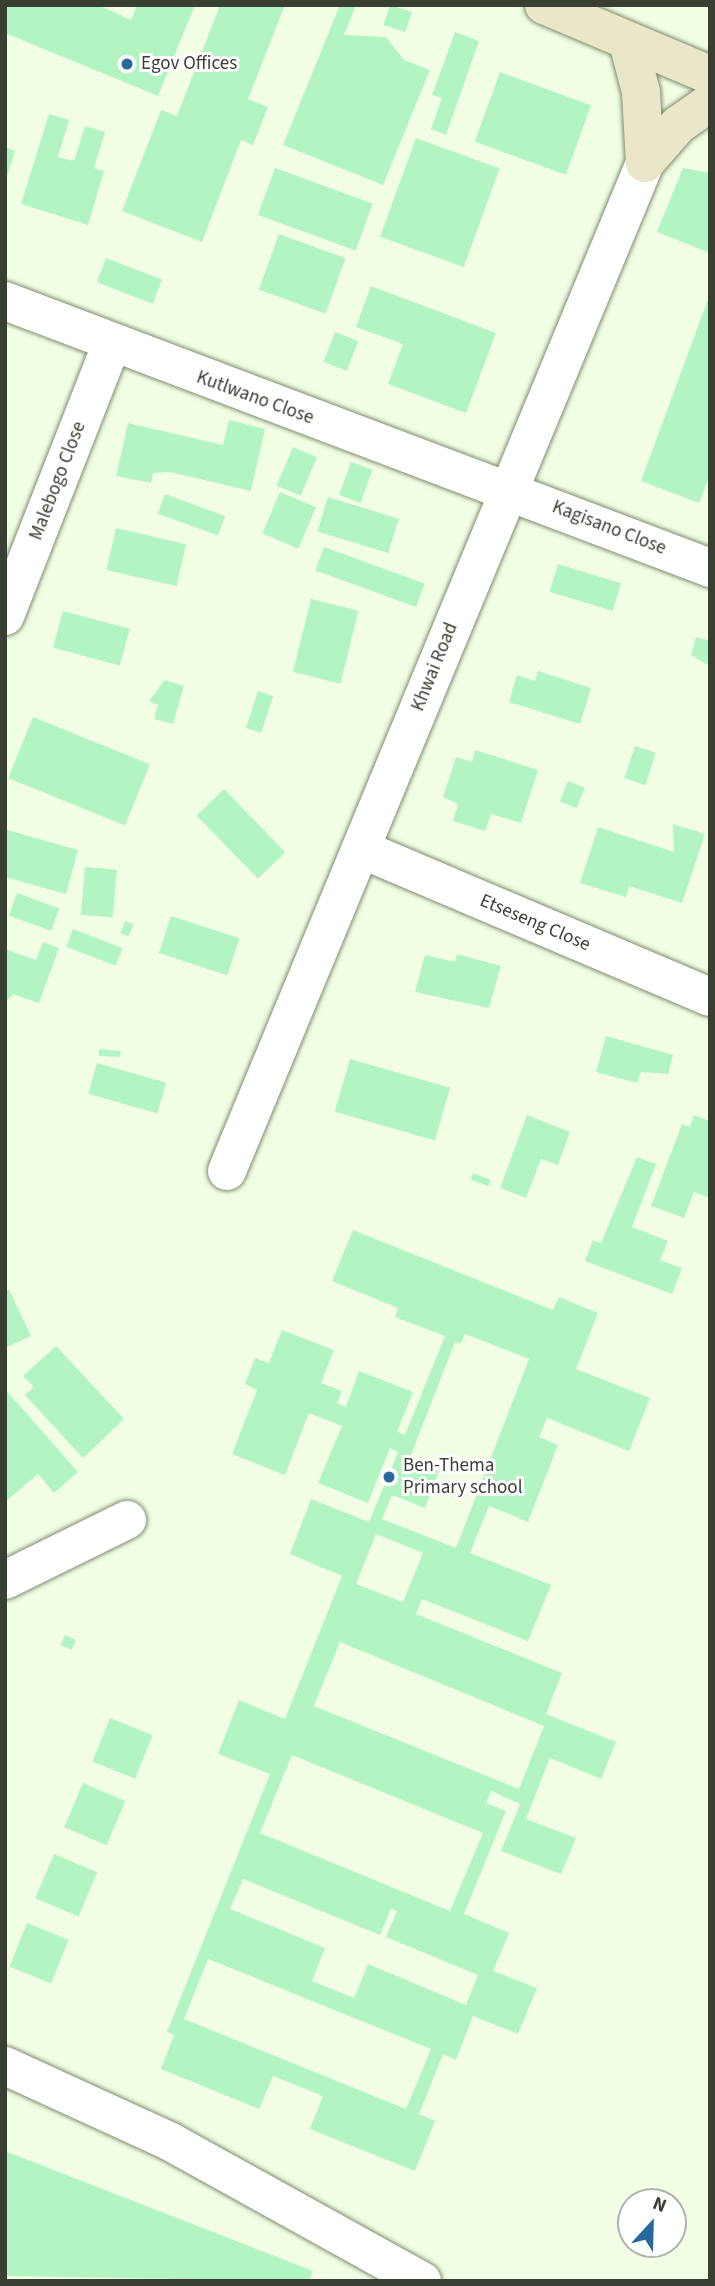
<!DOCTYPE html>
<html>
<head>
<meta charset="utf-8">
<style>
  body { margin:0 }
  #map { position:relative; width:715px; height:2286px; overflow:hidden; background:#f2fee4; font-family:"Source Sans 3",sans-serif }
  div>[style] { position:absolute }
  .building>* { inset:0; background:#b3f5c2; transform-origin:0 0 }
  .roads { filter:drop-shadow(0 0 2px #7e8b6d) drop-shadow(0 0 2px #7e8b6d) }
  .minor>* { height:38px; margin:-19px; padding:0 19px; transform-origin:19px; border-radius:19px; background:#fff }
  .secondary>* { height:38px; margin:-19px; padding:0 19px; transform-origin:19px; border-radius:19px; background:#eae6ca }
  .dots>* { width:19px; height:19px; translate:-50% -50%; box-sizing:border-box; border:4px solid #fff; border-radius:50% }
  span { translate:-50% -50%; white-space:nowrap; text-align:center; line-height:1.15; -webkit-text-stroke:6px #fff; paint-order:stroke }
  .poi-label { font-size:19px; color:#3a3f33 }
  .left { translate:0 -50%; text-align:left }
  .street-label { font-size:19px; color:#3a3f33 }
  .frame { position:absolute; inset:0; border:7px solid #3a3f33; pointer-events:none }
  .north { position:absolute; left:617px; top:2188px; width:70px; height:70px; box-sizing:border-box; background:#fff; border:2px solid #b0b2ad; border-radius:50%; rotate:22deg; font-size:19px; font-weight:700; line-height:28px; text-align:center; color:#3a3f33 }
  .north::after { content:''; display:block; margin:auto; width:24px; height:32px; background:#27689e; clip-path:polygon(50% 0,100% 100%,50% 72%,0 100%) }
</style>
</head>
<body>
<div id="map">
  <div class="building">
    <div style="clip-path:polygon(5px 5px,98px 5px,131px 20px,137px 5px,195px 5px,158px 96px,5px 33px)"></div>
    <div style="clip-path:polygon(220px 5px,285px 5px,248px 99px,268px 107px,253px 145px,241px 140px,202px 242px,122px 211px,161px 110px,177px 116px)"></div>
    <div style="clip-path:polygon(340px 5px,356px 5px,344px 35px,386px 37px,404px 60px,430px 70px,383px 185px,283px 145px)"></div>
    <div style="left:390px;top:5px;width:23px;height:21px;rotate:18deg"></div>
    <div style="clip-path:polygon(455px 32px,479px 41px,446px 135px,431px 129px,442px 98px,432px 95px)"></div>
    <div style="left:500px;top:72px;width:97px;height:74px;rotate:20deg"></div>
    <div style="clip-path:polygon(49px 114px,69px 120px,58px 157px,74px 161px,85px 126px,105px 132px,94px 168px,104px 171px,88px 225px,21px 204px)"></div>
    <div style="left:416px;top:138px;width:89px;height:105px;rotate:20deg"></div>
    <div style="clip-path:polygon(5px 147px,15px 151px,6px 180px,5px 179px)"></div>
    <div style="left:275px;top:168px;width:104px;height:50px;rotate:20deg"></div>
    <div style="clip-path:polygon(683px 168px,710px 173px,710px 253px,657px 232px)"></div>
    <div style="left:279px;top:234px;width:71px;height:59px;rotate:20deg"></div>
    <div style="left:106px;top:258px;width:60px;height:26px;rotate:21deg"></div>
    <div style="clip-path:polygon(371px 286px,496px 333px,466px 413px,388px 384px,403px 344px,356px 327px)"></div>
    <div style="clip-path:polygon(710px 294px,710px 475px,699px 503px,641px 481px)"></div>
    <div style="left:335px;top:332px;width:25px;height:32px;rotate:21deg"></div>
    <div style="clip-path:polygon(229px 420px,265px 429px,251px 491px,170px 472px,153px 473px,151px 483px,116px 476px,128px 423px,223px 445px)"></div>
    <div style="left:293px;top:447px;width:26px;height:42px;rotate:23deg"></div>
    <div style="left:351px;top:462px;width:23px;height:35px;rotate:20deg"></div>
    <div style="left:280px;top:492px;width:39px;height:45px;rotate:23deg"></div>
    <div style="left:165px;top:494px;width:64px;height:21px;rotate:20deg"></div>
    <div style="left:328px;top:497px;width:74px;height:36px;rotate:17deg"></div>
    <div style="left:116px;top:528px;width:72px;height:43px;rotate:13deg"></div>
    <div style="left:324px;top:547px;width:107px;height:25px;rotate:20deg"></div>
    <div style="left:558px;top:564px;width:66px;height:29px;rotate:17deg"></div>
    <div style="left:311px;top:599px;width:49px;height:75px;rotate:14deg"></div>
    <div style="left:63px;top:611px;width:69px;height:38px;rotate:15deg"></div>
    <div style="clip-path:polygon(696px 637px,710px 641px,710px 666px,691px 655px)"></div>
    <div style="clip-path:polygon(538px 671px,591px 688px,580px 724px,509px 702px,517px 675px,535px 681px)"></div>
    <div style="clip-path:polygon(165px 680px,184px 686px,173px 724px,154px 719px,158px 705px,149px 701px)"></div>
    <div style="left:258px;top:691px;width:16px;height:39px;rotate:18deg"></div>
    <div style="left:33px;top:717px;width:126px;height:66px;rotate:22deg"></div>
    <div style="left:635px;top:746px;width:22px;height:34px;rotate:18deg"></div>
    <div style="clip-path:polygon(475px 750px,538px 770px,521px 823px,491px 814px,485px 831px,453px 821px,458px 804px,443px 797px,456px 757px,472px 762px)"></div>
    <div style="left:568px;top:781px;width:18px;height:22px;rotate:22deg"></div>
    <div style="left:224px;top:789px;width:88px;height:38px;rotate:46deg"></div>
    <div style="clip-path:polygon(673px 824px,705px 834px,682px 903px,629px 886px,626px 897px,580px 883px,598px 827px,674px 852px)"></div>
    <div style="clip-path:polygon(7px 830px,78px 850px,66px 894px,5px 877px)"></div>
    <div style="left:85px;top:867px;width:32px;height:48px;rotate:5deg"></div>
    <div style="left:17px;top:893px;width:45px;height:24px;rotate:20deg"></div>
    <div style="left:171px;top:916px;width:72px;height:39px;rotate:18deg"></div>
    <div style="left:125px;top:921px;width:9px;height:13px;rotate:21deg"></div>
    <div style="left:73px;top:929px;width:53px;height:19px;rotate:21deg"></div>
    <div style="clip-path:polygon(43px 942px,59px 948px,39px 1003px,13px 994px,5px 1003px,5px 949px,36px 960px)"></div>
    <div style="clip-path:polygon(457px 954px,501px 966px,489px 1008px,415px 992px,425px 955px,455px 962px)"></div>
    <div style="clip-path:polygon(606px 1036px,673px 1055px,668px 1074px,641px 1072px,637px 1083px,596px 1072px)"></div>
    <div style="clip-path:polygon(99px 1049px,121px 1051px,120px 1057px,99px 1056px)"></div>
    <div style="left:350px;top:1059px;width:104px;height:55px;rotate:16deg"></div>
    <div style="left:97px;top:1063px;width:72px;height:32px;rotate:16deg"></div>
    <div style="clip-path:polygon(527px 1115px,570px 1132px,558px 1165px,541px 1159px,526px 1198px,500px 1188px)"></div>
    <div style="clip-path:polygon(694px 1115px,710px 1121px,710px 1198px,694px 1192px,684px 1218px,651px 1206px,682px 1124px,690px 1127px)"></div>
    <div style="clip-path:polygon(637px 1157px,656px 1164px,632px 1227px,668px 1241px,660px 1260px,682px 1268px,672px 1294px,585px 1261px,593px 1240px,601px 1243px)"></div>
    <div style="left:473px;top:1173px;width:19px;height:7px;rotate:21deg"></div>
    <div style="clip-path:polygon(evenodd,353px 1230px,553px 1310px,559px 1297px,598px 1313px,576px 1369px,650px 1398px,629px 1451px,547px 1418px,539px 1437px,558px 1445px,528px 1522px,489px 1506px,470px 1553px,551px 1585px,528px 1641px,422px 1599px,416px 1614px,562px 1673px,546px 1714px,616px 1742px,601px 1779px,550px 1758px,526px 1819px,576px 1838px,561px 1874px,501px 1851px,520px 1804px,491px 1791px,486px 1803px,506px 1811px,464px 1914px,509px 1933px,493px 1971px,537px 1988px,518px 2034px,473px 2016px,456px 2060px,443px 2054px,419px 2114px,435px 2121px,415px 2171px,310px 2129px,323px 2096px,273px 2076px,259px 2109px,161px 2069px,174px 2035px,167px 2032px,270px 1774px,218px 1754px,239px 1700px,285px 1719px,342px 1576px,290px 1554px,311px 1499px,369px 1522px,398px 1452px,390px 1448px,368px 1503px,318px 1483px,342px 1426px,309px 1413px,285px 1475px,232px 1454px,257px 1390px,245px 1384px,255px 1358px,269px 1363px,282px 1330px,334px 1350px,321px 1383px,342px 1391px,337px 1403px,346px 1407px,359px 1371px,413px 1392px,397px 1432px,405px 1435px,445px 1336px,395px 1317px,398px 1308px,332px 1281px,353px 1230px,465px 1334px,529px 1359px,456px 1548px,382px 1519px,392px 1495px,425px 1508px,439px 1471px,409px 1460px,455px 1342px,460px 1344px,465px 1334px,353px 1230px,376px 1534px,423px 1553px,403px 1602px,356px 1584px,376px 1534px,353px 1230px,340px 1642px,544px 1726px,519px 1789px,314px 1706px,340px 1642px,353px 1230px,292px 1755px,483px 1833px,450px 1911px,260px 1833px,292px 1755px,353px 1230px,243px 1879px,380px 1935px,391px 1909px,397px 1911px,386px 1937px,478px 1975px,466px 2005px,368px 1964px,354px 1998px,312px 1981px,325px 1948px,230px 1909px,243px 1879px,353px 1230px,208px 1959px,431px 2049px,406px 2109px,184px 2019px,208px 1959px)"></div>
    <div style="clip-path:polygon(9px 1289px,31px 1336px,5px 1348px,5px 1291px)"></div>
    <div style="clip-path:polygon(56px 1346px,124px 1419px,83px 1458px,25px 1395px,34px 1387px,23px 1376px)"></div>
    <div style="clip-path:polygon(5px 1389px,78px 1472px,54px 1493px,38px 1474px,5px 1502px)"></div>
    <div style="left:65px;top:1635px;width:12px;height:11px;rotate:24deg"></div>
    <div style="left:110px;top:1718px;width:46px;height:47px;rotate:22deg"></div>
    <div style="left:83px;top:1783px;width:46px;height:48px;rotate:23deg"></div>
    <div style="left:54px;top:1854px;width:47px;height:48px;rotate:23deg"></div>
    <div style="left:27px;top:1923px;width:45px;height:47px;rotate:22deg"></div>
    <div style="clip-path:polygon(5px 2151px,313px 2271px,309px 2281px,5px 2276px)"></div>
  </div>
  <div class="roads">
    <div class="minor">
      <div style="left:5px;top:301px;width:754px;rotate:20.74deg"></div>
      <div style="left:5px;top:616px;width:290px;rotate:-68.6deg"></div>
      <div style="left:361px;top:849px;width:379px;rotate:23deg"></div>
      <div style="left:227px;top:1171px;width:1091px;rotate:-67.48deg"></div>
      <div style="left:5px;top:1580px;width:136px;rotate:-26.2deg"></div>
      <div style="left:5px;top:2066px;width:183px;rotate:24.6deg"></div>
      <div style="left:171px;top:2142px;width:287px;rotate:29deg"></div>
    </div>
    <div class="secondary">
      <div style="left:544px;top:5px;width:180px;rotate:22.9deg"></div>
      <div style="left:628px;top:42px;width:52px;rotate:75.4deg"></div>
      <div style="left:641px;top:92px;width:71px;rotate:86.8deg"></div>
      <div style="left:645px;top:163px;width:50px;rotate:-49deg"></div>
      <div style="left:678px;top:125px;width:39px;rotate:-35deg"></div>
    </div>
  </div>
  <div class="dots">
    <div style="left:127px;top:64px;background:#27689e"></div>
    <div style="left:389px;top:1477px;background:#27689e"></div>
  </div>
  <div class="poi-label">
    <span class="left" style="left:141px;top:64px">Egov Offices</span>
    <span class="left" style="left:403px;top:1477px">Ben-Thema<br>Primary school</span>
  </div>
  <div class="street-label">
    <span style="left:255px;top:398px;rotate:20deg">Kutlwano Close</span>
    <span style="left:58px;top:481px;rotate:-69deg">Malebogo Close</span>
    <span style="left:609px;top:528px;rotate:21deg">Kagisano Close</span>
    <span style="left:435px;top:667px;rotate:-68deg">Khwai Road</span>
    <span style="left:535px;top:923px;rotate:23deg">Etseseng Close</span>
  </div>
  <div class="frame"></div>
  <div class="north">N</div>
</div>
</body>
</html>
